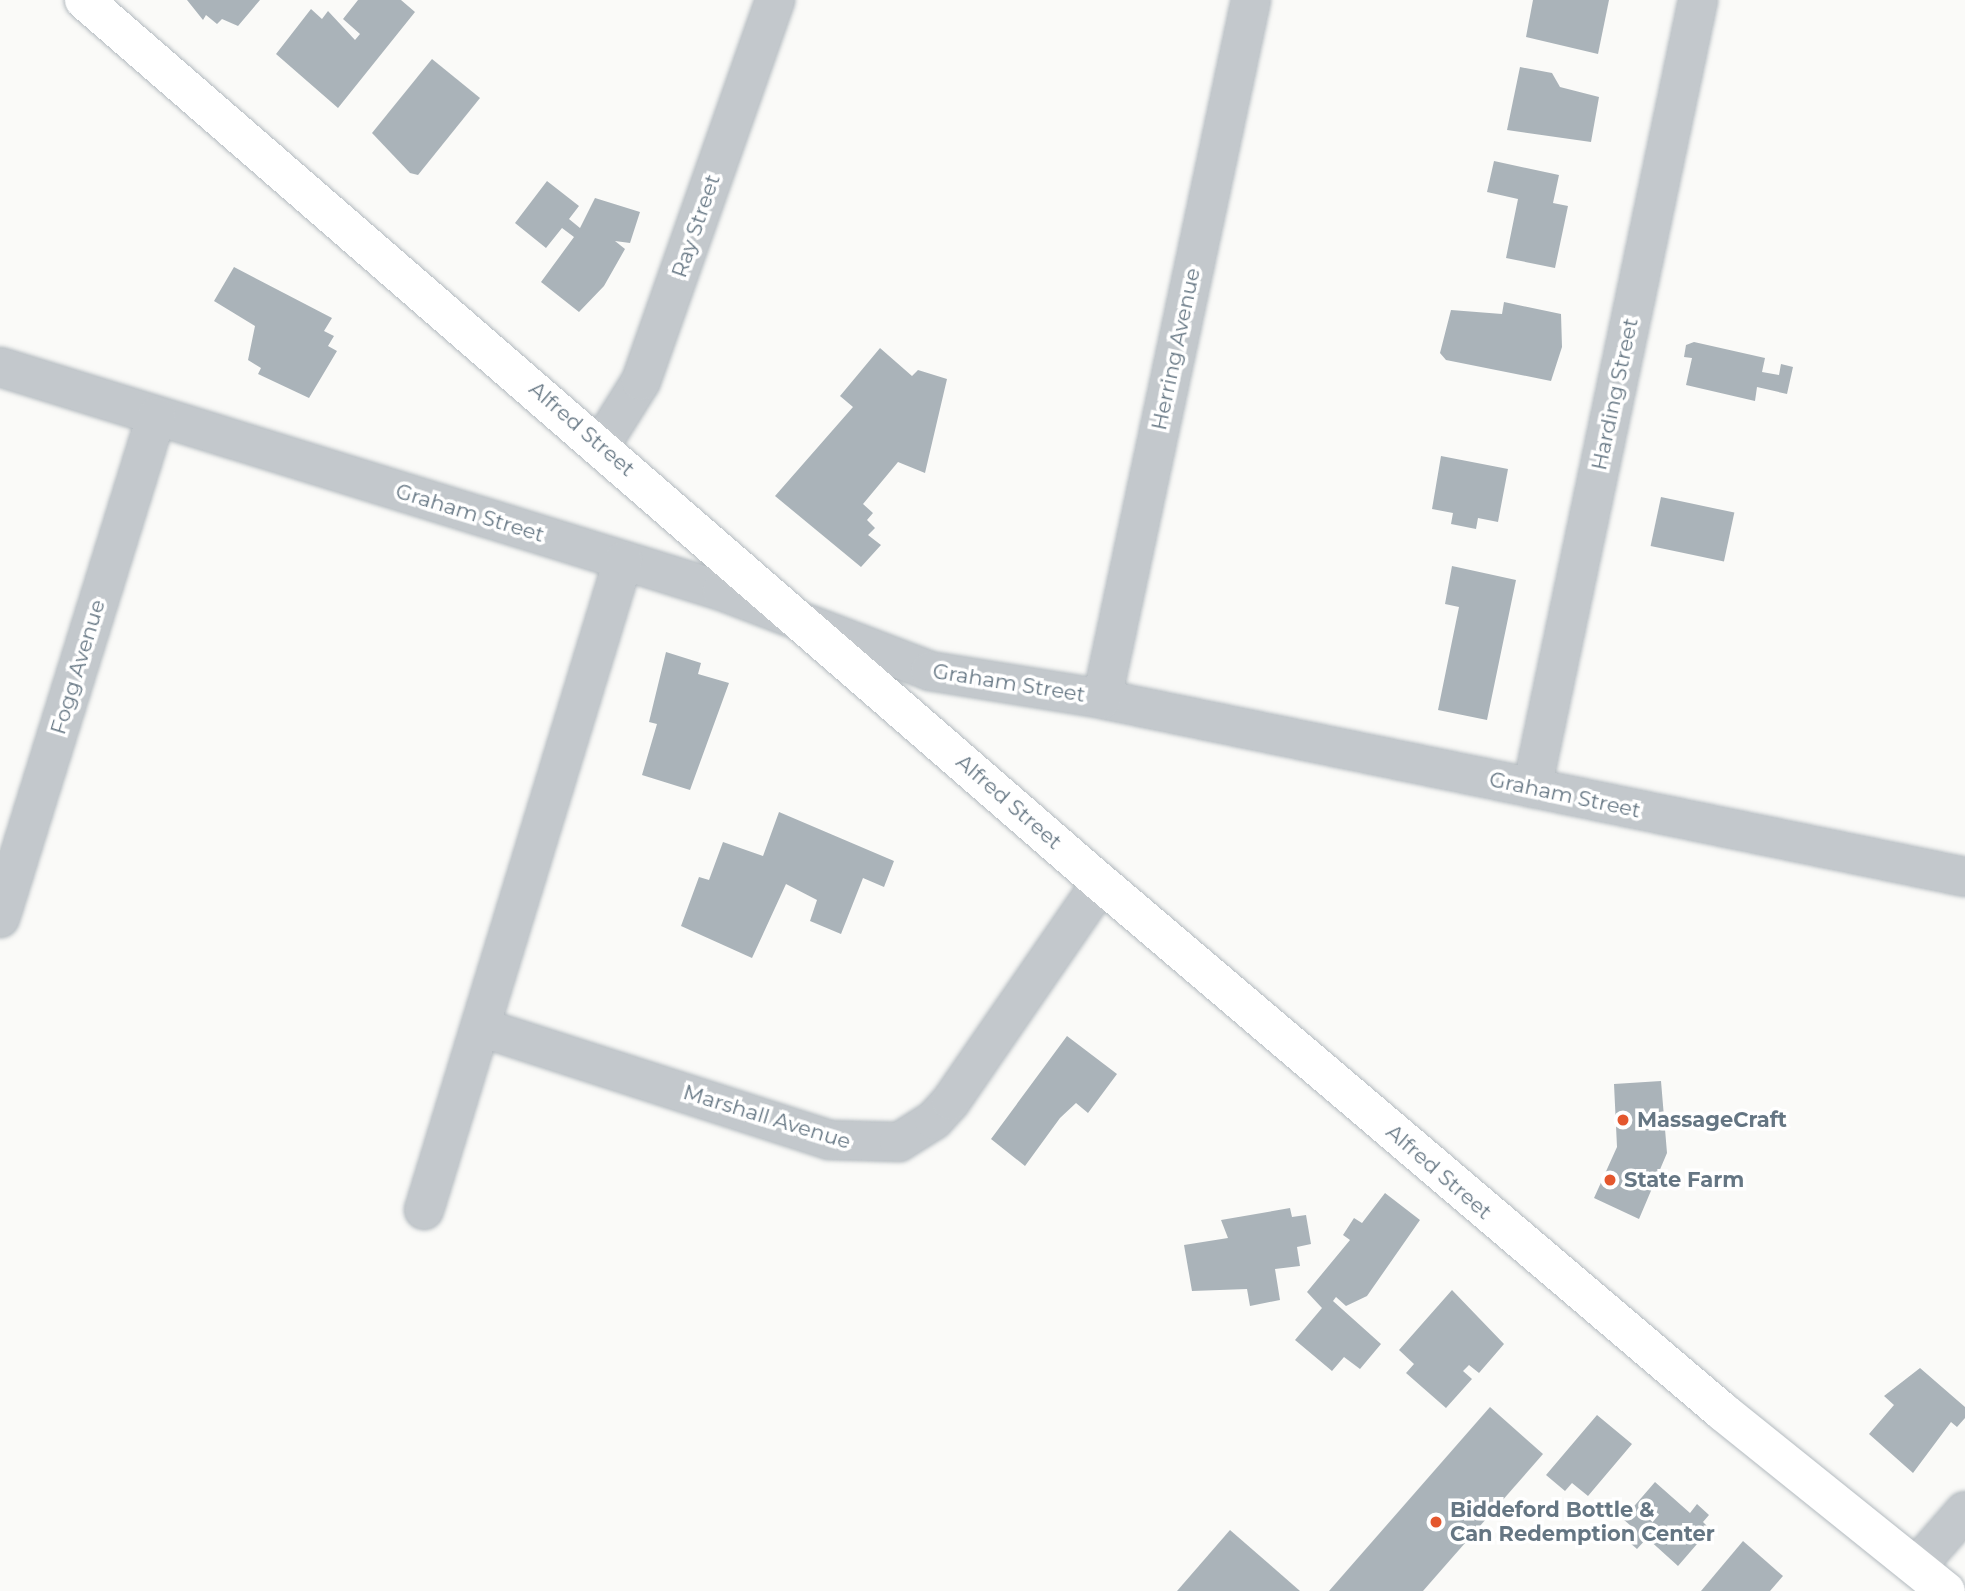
<!DOCTYPE html>
<html>
<head>
<meta charset="utf-8">
<style>
  body { margin:0 }
  #map { position:relative; width:1965px; height:1591px; overflow:hidden; background:#fafaf8; font-family:Montserrat,sans-serif }
  div>[style] { position:absolute }
  .building>* { inset:0; background:#aab3b9; transform-origin:0 0 }
  .roads { filter:drop-shadow(0 0 2px #b3babf) drop-shadow(0 0 2px #b3babf) }
  .minor>* { height:38px; margin:-19px; padding:0 19px; transform-origin:19px; border-radius:19px; background:#c3c8cc }
  .secondary>* { height:38px; margin:-19px; padding:0 19px; transform-origin:19px; border-radius:19px; background:#fff }
  .dots>* { width:19px; height:19px; translate:-50% -50%; box-sizing:border-box; border:4px solid #fff; border-radius:50% }
  span { translate:-50% -50%; white-space:nowrap; text-align:center; line-height:1.15; -webkit-text-stroke:7px #fff; paint-order:stroke }
  .street-label { font-size:21px; color:#657683 }
  .poi-label { font-size:21px; color:#657683; font-weight:700 }
  .left { translate:0 -50%; text-align:left }
</style>
</head>
<body>
<div id="map">
  <div class="building">
    <div style="clip-path:polygon(187px 0,260px 0,238px 26px,222px 19px,217px 24px,206px 15px,203px 20px)"></div>
    <div style="clip-path:polygon(358px 0,401px 0,415px 12px,338px 108px,276px 54px,311px 9px,322px 19px,328px 11px,355px 40px,360px 34px,343px 19px)"></div>
    <div style="clip-path:polygon(1533px 0,1609px 0,1598px 54px,1526px 37px)"></div>
    <div style="clip-path:polygon(432px 59px,480px 98px,418px 175px,410px 173px,372px 133px)"></div>
    <div style="clip-path:polygon(1520px 67px,1552px 73px,1560px 87px,1599px 97px,1591px 142px,1507px 130px)"></div>
    <div style="clip-path:polygon(1494px 161px,1559px 175px,1553px 203px,1568px 206px,1555px 268px,1506px 258px,1518px 199px,1487px 192px)"></div>
    <div style="clip-path:polygon(547px 181px,579px 206px,569px 219px,580px 228px,595px 198px,640px 212px,630px 243px,615px 241px,625px 249px,604px 286px,579px 312px,541px 282px,574px 237px,562px 228px,546px 248px,515px 223px)"></div>
    <div style="clip-path:polygon(234px 267px,332px 318px,324px 331px,334px 336px,328px 346px,337px 351px,309px 398px,258px 374px,261px 368px,248px 360px,255px 326px,214px 301px)"></div>
    <div style="clip-path:polygon(1504px 302px,1561px 314px,1562px 347px,1551px 381px,1446px 360px,1440px 353px,1451px 310px,1502px 314px)"></div>
    <div style="clip-path:polygon(1694px 342px,1765px 358px,1762px 372px,1779px 375px,1781px 364px,1793px 367px,1787px 394px,1757px 387px,1755px 401px,1686px 385px,1692px 358px,1684px 357px,1686px 345px)"></div>
    <div style="clip-path:polygon(880px 348px,912px 376px,918px 370px,947px 379px,925px 473px,898px 462px,863px 504px,873px 513px,867px 520px,875px 528px,868px 535px,881px 545px,861px 567px,775px 496px,853px 407px,840px 396px)"></div>
    <div style="clip-path:polygon(1441px 456px,1508px 469px,1498px 522px,1478px 518px,1476px 529px,1451px 524px,1453px 513px,1432px 509px)"></div>
    <div style="left:1661px;top:497px;width:75px;height:50px;rotate:12deg"></div>
    <div style="clip-path:polygon(1452px 566px,1516px 580px,1487px 720px,1438px 710px,1459px 607px,1445px 604px)"></div>
    <div style="clip-path:polygon(666px 652px,701px 663px,698px 674px,729px 683px,690px 790px,642px 775px,657px 724px,649px 722px)"></div>
    <div style="clip-path:polygon(779px 812px,894px 861px,884px 887px,863px 878px,841px 934px,810px 921px,817px 900px,786px 884px,752px 958px,681px 926px,699px 877px,709px 880px,723px 842px,763px 856px)"></div>
    <div style="clip-path:polygon(1067px 1036px,1117px 1074px,1088px 1113px,1076px 1103px,1060px 1118px,1025px 1166px,991px 1139px)"></div>
    <div style="clip-path:polygon(1661px 1081px,1667px 1153px,1639px 1219px,1594px 1198px,1617px 1147px,1614px 1084px)"></div>
    <div style="clip-path:polygon(1385px 1193px,1420px 1220px,1367px 1296px,1346px 1306px,1336px 1297px,1333px 1301px,1381px 1344px,1360px 1369px,1344px 1357px,1332px 1371px,1295px 1340px,1322px 1308px,1307px 1292px,1350px 1240px,1343px 1235px,1354px 1218px,1362px 1223px)"></div>
    <div style="clip-path:polygon(1290px 1208px,1292px 1217px,1306px 1215px,1311px 1244px,1297px 1247px,1300px 1266px,1275px 1269px,1280px 1300px,1250px 1306px,1247px 1289px,1192px 1291px,1184px 1245px,1228px 1238px,1221px 1220px)"></div>
    <div style="clip-path:polygon(1452px 1290px,1504px 1344px,1479px 1373px,1469px 1365px,1463px 1371px,1472px 1379px,1446px 1408px,1406px 1373px,1414px 1364px,1399px 1350px)"></div>
    <div style="clip-path:polygon(1920px 1368px,1965px 1407px,1965px 1418px,1957px 1427px,1951px 1422px,1913px 1473px,1869px 1434px,1894px 1405px,1884px 1396px)"></div>
    <div style="clip-path:polygon(1490px 1407px,1543px 1454px,1423px 1591px,1329px 1591px)"></div>
    <div style="clip-path:polygon(1597px 1415px,1632px 1444px,1588px 1496px,1572px 1483px,1565px 1491px,1546px 1475px)"></div>
    <div style="clip-path:polygon(1655px 1482px,1690px 1513px,1697px 1504px,1709px 1515px,1703px 1522px,1710px 1529px,1678px 1566px,1647px 1538px,1637px 1549px,1622px 1536px,1631px 1526px,1623px 1519px)"></div>
    <div style="clip-path:polygon(1230px 1530px,1300px 1591px,1177px 1591px)"></div>
    <div style="clip-path:polygon(1743px 1541px,1783px 1576px,1770px 1591px,1701px 1591px)"></div>
  </div>
  <div class="roads">
    <div class="minor">
      <div style="left:0;top:367px;width:756px;rotate:17.24deg"></div>
      <div style="left:722px;top:591px;width:223px;rotate:21deg"></div>
      <div style="left:930px;top:671px;width:174px;rotate:9.2deg"></div>
      <div style="left:1102px;top:699px;width:881px;rotate:11.65deg"></div>
      <div style="left:601px;top:445px;width:75px;rotate:-58deg"></div>
      <div style="left:641px;top:381px;width:404px;rotate:-70.6deg"></div>
      <div style="left:1102px;top:699px;width:715px;rotate:-77.97deg"></div>
      <div style="left:1532px;top:788px;width:805px;rotate:-78.1deg"></div>
      <div style="left:0;top:918px;width:525px;rotate:-72.7deg"></div>
      <div style="left:480px;top:1027px;width:367px;rotate:17.9deg"></div>
      <div style="left:829px;top:1140px;width:70px;rotate:1.6deg"></div>
      <div style="left:899px;top:1142px;width:41px;rotate:-32.2deg"></div>
      <div style="left:934px;top:1120px;width:25px;rotate:-48deg"></div>
      <div style="left:951px;top:1101px;width:265px;rotate:-55.5deg"></div>
      <div style="left:424px;top:1210px;width:679px;rotate:-72.95deg"></div>
      <div style="left:1916px;top:1567px;width:74px;rotate:-48.8deg"></div>
    </div>
    <div class="secondary">
      <div style="left:84px;top:0;width:1347px;rotate:40.97deg"></div>
      <div style="left:1101px;top:883px;width:817px;rotate:40.38deg"></div>
      <div style="left:1723px;top:1412px;width:286px;rotate:38.8deg"></div>
    </div>
  </div>
  <div class="dots">
    <div style="left:1623px;top:1120px;background:#e4572e"></div>
    <div style="left:1610px;top:1180px;background:#e4572e"></div>
    <div style="left:1436px;top:1522px;background:#e4572e"></div>
  </div>
  <div class="street-label">
    <span style="left:696px;top:226px;rotate:-71deg">Ray Street</span>
    <span style="left:1176px;top:349px;rotate:-78deg">Herring Avenue</span>
    <span style="left:1615px;top:394px;rotate:-78deg">Harding Street</span>
    <span style="left:582px;top:429px;rotate:41deg">Alfred Street</span>
    <span style="left:470px;top:513px;rotate:17deg">Graham Street</span>
    <span style="left:78px;top:667px;rotate:-73deg">Fogg Avenue</span>
    <span style="left:1009px;top:683px;rotate:9deg">Graham Street</span>
    <span style="left:1565px;top:795px;rotate:12deg">Graham Street</span>
    <span style="left:1009px;top:802px;rotate:41deg">Alfred Street</span>
    <span style="left:767px;top:1117px;rotate:17deg">Marshall Avenue</span>
    <span style="left:1439px;top:1172px;rotate:41deg">Alfred Street</span>
  </div>
  <div class="poi-label">
    <span class="left" style="left:1637px;top:1120px">MassageCraft</span>
    <span class="left" style="left:1624px;top:1180px">State Farm</span>
    <span class="left" style="left:1450px;top:1522px">Biddeford Bottle &amp;<br>Can Redemption Center</span>
  </div>
</div>
</body>
</html>
